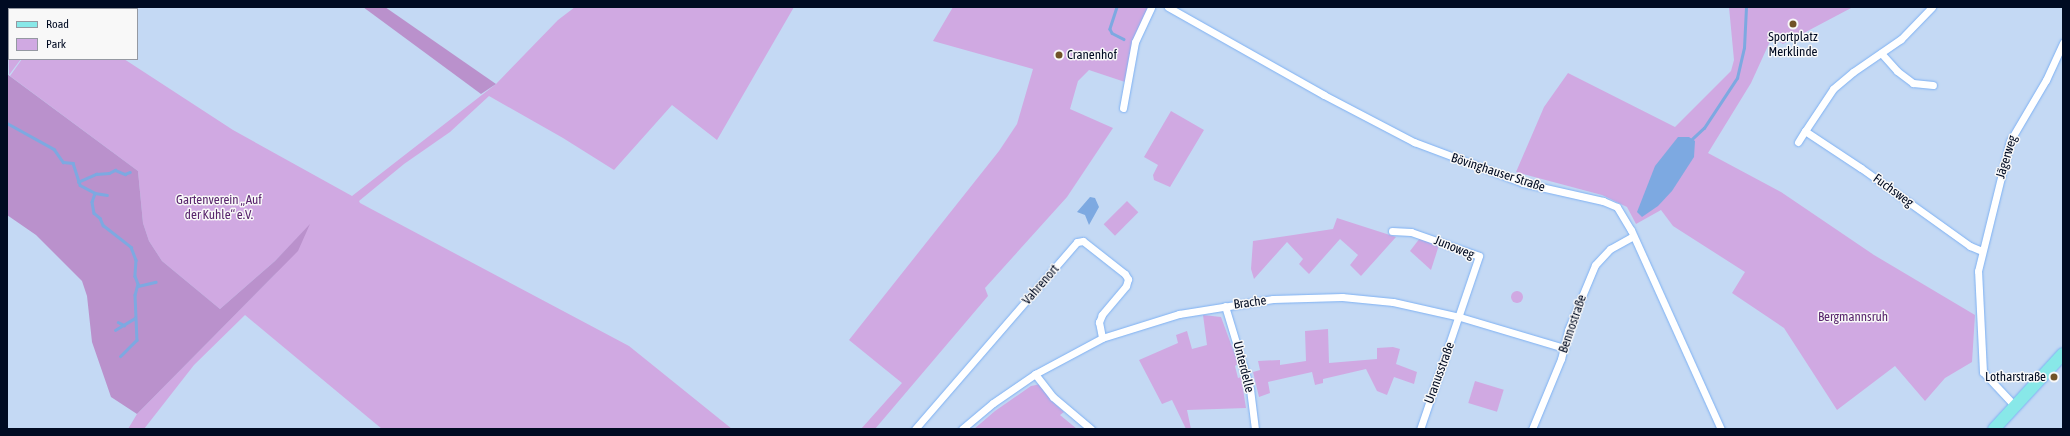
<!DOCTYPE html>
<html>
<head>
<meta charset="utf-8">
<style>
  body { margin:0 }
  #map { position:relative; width:2070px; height:436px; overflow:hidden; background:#c4d9f4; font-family:"Asap Condensed",sans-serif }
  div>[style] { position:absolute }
  .green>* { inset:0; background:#d0a9e2; transform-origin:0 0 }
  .round { border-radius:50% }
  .forest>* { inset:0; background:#ba91cc }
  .water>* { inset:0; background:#7da9e1 }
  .stream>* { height:2.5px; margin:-1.25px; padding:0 1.25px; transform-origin:1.25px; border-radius:1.25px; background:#7da9e1 }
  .roads { filter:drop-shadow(0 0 1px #7eb1f3) drop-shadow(0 0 1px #7eb1f3) }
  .street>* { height:7px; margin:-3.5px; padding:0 3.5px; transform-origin:3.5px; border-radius:3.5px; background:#fff }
  .primary>* { height:12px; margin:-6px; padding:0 6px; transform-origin:6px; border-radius:6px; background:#88e8e8 }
  .dots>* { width:11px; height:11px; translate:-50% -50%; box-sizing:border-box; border:2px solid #f8f8f8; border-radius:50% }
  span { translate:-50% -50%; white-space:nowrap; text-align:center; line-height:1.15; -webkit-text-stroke:3px #f8f8f8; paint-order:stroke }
  .poi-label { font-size:13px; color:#000b22 }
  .left { translate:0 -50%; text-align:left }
  .right { translate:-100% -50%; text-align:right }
  .street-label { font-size:13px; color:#000b22 }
  .park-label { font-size:13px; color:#59266d }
  .frame { position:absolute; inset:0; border:8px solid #000b22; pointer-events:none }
  .legend { position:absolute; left:8px; top:8px; width:130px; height:52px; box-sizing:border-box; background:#f8f8f8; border:1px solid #9599a2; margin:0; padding:5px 7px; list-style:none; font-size:12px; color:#000b22 }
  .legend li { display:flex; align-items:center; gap:8px; height:20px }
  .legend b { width:20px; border:1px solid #9599a2 }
</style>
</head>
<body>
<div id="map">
  <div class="green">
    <div style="clip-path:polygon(7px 7px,66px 9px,9px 9px,9px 59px,21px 59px,9px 75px)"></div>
    <div style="clip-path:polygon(575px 7px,794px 7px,717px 140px,672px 105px,614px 170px,563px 138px,489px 96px,450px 132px,404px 164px,359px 201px,360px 203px,629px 346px,732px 429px,382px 429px,245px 315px,194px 365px,144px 429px,128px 429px,137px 414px,276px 273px,309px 226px,275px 261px,220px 309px,162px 261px,149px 241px,143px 223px,138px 171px,10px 76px,22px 59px,124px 59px,233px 130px,352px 196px,496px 84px,558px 20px)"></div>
    <div style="clip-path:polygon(953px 7px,1151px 7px,1135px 42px,1128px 83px,1089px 70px,1078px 81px,1070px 109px,1113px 128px,1067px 197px,985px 288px,988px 296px,875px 429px,861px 429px,902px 383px,849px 340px,999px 151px,1017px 124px,1033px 69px,933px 41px)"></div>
    <div style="clip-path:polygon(1729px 7px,1853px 7px,1783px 44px,1772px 37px,1751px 83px,1708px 153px,1781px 192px,1874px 255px,1975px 315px,1972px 362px,1945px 378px,1925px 401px,1895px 366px,1837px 410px,1784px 328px,1732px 293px,1745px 272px,1673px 226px,1661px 210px,1636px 224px,1627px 207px,1602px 195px,1516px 172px,1544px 107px,1568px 73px,1675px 127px,1731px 71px,1734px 60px)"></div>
    <div style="clip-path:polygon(1171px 111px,1204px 130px,1170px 187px,1154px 180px,1153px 175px,1158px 165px,1144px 157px)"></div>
    <div style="left:1127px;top:201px;width:16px;height:33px;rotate:45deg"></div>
    <div style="clip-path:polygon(1337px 218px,1396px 237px,1361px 276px,1350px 265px,1358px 255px,1340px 239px,1309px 274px,1299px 264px,1303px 259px,1287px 242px,1254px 279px,1251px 269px,1253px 241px,1333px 229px)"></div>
    <div style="clip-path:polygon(1420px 238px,1439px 245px,1431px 270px,1410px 251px)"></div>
    <div class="round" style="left:1511px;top:291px;width:12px;height:12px"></div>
    <div style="clip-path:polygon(1203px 315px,1221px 317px,1235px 355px,1238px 364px,1235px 366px,1238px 378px,1241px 377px,1246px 408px,1187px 410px,1191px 429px,1186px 429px,1172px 400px,1162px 404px,1139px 360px,1178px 343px,1176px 335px,1187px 331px,1192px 349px,1207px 345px)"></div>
    <div style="clip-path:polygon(1328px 329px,1329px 363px,1377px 359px,1377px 348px,1393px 347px,1400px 349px,1396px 364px,1417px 372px,1414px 384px,1394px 377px,1387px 395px,1377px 391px,1366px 369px,1323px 379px,1323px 383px,1315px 385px,1312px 372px,1268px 382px,1270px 393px,1259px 397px,1253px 372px,1260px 370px,1258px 361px,1280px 360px,1280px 365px,1306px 361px,1305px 331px)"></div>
    <div style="left:1475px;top:381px;width:30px;height:23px;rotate:17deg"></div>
    <div style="clip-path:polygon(1041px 384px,1053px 402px,1064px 412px,1060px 415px,1077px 429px,974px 429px,995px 411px,1031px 386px)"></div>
  </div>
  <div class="forest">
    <div style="clip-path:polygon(363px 7px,385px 7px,496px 84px,481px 94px)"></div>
    <div style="clip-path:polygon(7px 74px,138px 171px,143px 223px,149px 241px,162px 261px,220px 309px,275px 261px,310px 224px,298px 251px,137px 414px,111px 397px,92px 342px,87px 296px,82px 281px,36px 235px,7px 215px)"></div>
  </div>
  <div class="water">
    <div style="clip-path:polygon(1678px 137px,1689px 137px,1695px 141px,1694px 157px,1672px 191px,1658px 206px,1642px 217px,1637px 212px,1655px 166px)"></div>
    <div style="clip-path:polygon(1090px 197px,1095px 198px,1099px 207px,1089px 225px,1085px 215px,1077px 212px)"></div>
  </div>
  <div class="stream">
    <div style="left:1117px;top:7px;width:23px;rotate:108deg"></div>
    <div style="left:1110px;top:29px;width:4px;rotate:63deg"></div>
    <div style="left:1112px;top:33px;width:13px;rotate:27deg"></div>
    <div style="left:7px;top:123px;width:54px;rotate:29deg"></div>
    <div style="left:54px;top:149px;width:16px;rotate:55deg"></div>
    <div style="left:63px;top:162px;width:10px;rotate:6deg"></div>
    <div style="left:73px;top:163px;width:23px;rotate:72deg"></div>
    <div style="left:80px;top:185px;width:17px;rotate:28deg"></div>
    <div style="left:95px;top:193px;width:9px;rotate:108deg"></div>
    <div style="left:92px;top:202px;width:11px;rotate:80deg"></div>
    <div style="left:94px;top:213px;width:8px;rotate:40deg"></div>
    <div style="left:100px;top:218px;width:8px;rotate:67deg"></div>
    <div style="left:103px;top:225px;width:36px;rotate:38deg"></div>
    <div style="left:131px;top:247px;width:14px;rotate:69deg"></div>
    <div style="left:136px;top:260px;width:16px;rotate:94deg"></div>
    <div style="left:135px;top:276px;width:9px;rotate:69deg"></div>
    <div style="left:138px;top:284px;width:11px;rotate:105deg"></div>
    <div style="left:135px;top:295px;width:45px;rotate:87.5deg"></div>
    <div style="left:137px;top:340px;width:23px;rotate:135deg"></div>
    <div style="left:1692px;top:139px;width:16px;rotate:-43deg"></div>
    <div style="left:1704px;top:128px;width:60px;rotate:-56.6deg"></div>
    <div style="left:1737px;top:78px;width:31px;rotate:-77deg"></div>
    <div style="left:1744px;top:48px;width:41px;rotate:-87.2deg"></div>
    <div style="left:78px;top:182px;width:20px;rotate:-24deg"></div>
    <div style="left:96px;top:174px;width:13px;rotate:-4deg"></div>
    <div style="left:109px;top:173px;width:7px;rotate:-27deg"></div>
    <div style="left:115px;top:170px;width:11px;rotate:22deg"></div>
    <div style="left:125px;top:174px;width:5px;rotate:-22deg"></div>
    <div style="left:95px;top:193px;width:12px;rotate:9deg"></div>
    <div style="left:138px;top:286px;width:18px;rotate:-13deg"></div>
    <div style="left:118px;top:322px;width:7px;rotate:27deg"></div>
    <div style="left:115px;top:330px;width:23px;rotate:-31deg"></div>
  </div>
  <div class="roads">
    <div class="street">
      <div style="left:1168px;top:7px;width:179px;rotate:29.4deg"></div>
      <div style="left:1324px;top:95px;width:102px;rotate:27.6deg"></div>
      <div style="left:1414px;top:142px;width:116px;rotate:20.6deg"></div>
      <div style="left:1523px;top:183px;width:82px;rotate:12.7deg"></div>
      <div style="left:1603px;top:201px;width:15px;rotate:23deg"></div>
      <div style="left:1617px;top:207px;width:27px;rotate:59deg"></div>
      <div style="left:1631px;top:230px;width:218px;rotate:65.7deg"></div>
      <div style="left:1932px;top:7px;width:45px;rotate:134.1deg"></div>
      <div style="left:1901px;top:39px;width:58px;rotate:145.5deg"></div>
      <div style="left:1853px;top:72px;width:26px;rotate:140deg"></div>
      <div style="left:1833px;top:89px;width:50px;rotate:123.7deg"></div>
      <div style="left:1805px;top:131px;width:67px;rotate:33.5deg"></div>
      <div style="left:1861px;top:168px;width:134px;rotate:35.6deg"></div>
      <div style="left:1970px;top:246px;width:13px;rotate:23deg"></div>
      <div style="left:1881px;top:53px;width:24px;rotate:48deg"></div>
      <div style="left:1897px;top:71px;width:20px;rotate:37deg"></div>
      <div style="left:1913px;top:83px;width:20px;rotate:6deg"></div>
      <div style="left:1123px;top:108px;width:67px;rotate:-79.7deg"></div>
      <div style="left:1135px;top:42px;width:38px;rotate:-65deg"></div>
      <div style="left:1798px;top:142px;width:13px;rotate:-58deg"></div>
      <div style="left:1392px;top:231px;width:19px;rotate:3deg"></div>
      <div style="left:1411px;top:232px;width:72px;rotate:19.4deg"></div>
      <div style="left:1479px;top:256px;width:183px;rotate:108.8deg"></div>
      <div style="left:1225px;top:306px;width:87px;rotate:73.2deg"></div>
      <div style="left:1250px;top:389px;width:40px;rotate:82.9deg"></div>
      <div style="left:1035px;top:374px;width:29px;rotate:52deg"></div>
      <div style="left:1053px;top:397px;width:50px;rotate:40.1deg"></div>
      <div style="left:2014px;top:405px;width:45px;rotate:-133.2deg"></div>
      <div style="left:1983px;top:372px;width:101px;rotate:-92.8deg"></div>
      <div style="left:1978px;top:271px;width:134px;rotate:-76.2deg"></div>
      <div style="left:2010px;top:141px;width:71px;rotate:-59.5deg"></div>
      <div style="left:2046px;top:80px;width:41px;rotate:-65.3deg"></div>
      <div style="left:915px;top:429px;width:247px;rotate:-49.1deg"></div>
      <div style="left:1077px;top:242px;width:6px;rotate:-9deg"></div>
      <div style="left:1083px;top:241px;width:53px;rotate:38.2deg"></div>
      <div style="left:1125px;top:274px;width:6px;rotate:59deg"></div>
      <div style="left:1128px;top:279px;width:7px;rotate:106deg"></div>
      <div style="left:1126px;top:286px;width:38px;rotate:130deg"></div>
      <div style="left:1102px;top:315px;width:8px;rotate:113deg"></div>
      <div style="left:1099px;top:322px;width:16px;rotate:79deg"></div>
      <div style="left:962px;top:429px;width:40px;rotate:-40deg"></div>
      <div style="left:993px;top:403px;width:51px;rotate:-34.6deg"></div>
      <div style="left:1035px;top:374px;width:76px;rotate:-28.2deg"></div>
      <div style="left:1102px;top:338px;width:81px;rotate:-17.3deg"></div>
      <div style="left:1179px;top:314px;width:95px;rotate:-9.1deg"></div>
      <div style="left:1273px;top:299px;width:69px;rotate:-1.7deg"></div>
      <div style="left:1342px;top:297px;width:51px;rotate:5.6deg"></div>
      <div style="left:1393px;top:302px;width:69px;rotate:12.6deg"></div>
      <div style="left:1460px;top:317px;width:109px;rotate:16.6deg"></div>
      <div style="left:1532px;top:429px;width:76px;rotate:-67.5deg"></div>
      <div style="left:1561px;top:359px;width:30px;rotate:-76deg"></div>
      <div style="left:1568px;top:330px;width:70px;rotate:-67.4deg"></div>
      <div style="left:1595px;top:265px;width:22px;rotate:-47deg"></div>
      <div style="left:1610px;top:249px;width:26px;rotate:-29deg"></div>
    </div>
    <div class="primary">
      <div style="left:1994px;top:429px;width:102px;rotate:-47.4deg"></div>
    </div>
  </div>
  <div class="dots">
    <div style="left:1793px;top:24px;background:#715327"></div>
    <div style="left:1059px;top:55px;background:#715327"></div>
    <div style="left:2054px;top:377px;background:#715327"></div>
  </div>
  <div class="poi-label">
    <span style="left:1793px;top:45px">Sportplatz<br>Merklinde</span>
    <span class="left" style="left:1067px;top:55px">Cranenhof</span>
    <span class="right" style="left:2046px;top:377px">Lotharstraße</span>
  </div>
  <div class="street-label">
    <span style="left:2007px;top:157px;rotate:-73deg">Jägerweg</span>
    <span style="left:1498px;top:173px;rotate:18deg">Bövinghauser Straße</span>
    <span style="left:1893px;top:191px;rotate:36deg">Fuchsweg</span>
    <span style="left:1454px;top:248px;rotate:22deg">Junoweg</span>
    <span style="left:1041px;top:285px;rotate:-49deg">Vahrenort</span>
    <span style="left:1250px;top:303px;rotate:-8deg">Brache</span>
    <span style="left:1573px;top:324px;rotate:-71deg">Bennostraße</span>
    <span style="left:1243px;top:367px;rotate:76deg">Unterdelle</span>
    <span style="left:1440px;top:373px;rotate:-70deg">Uranusstraße</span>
  </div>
  <div class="park-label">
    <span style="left:219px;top:208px">Gartenverein „Auf<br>der Kuhle“ e.V.</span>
    <span style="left:1853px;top:317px">Bergmannsruh</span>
  </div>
  <div class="frame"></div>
  <ul class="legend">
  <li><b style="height:5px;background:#88e8e8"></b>Road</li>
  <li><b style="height:11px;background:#d0a9e2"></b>Park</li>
  </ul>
</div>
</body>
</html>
